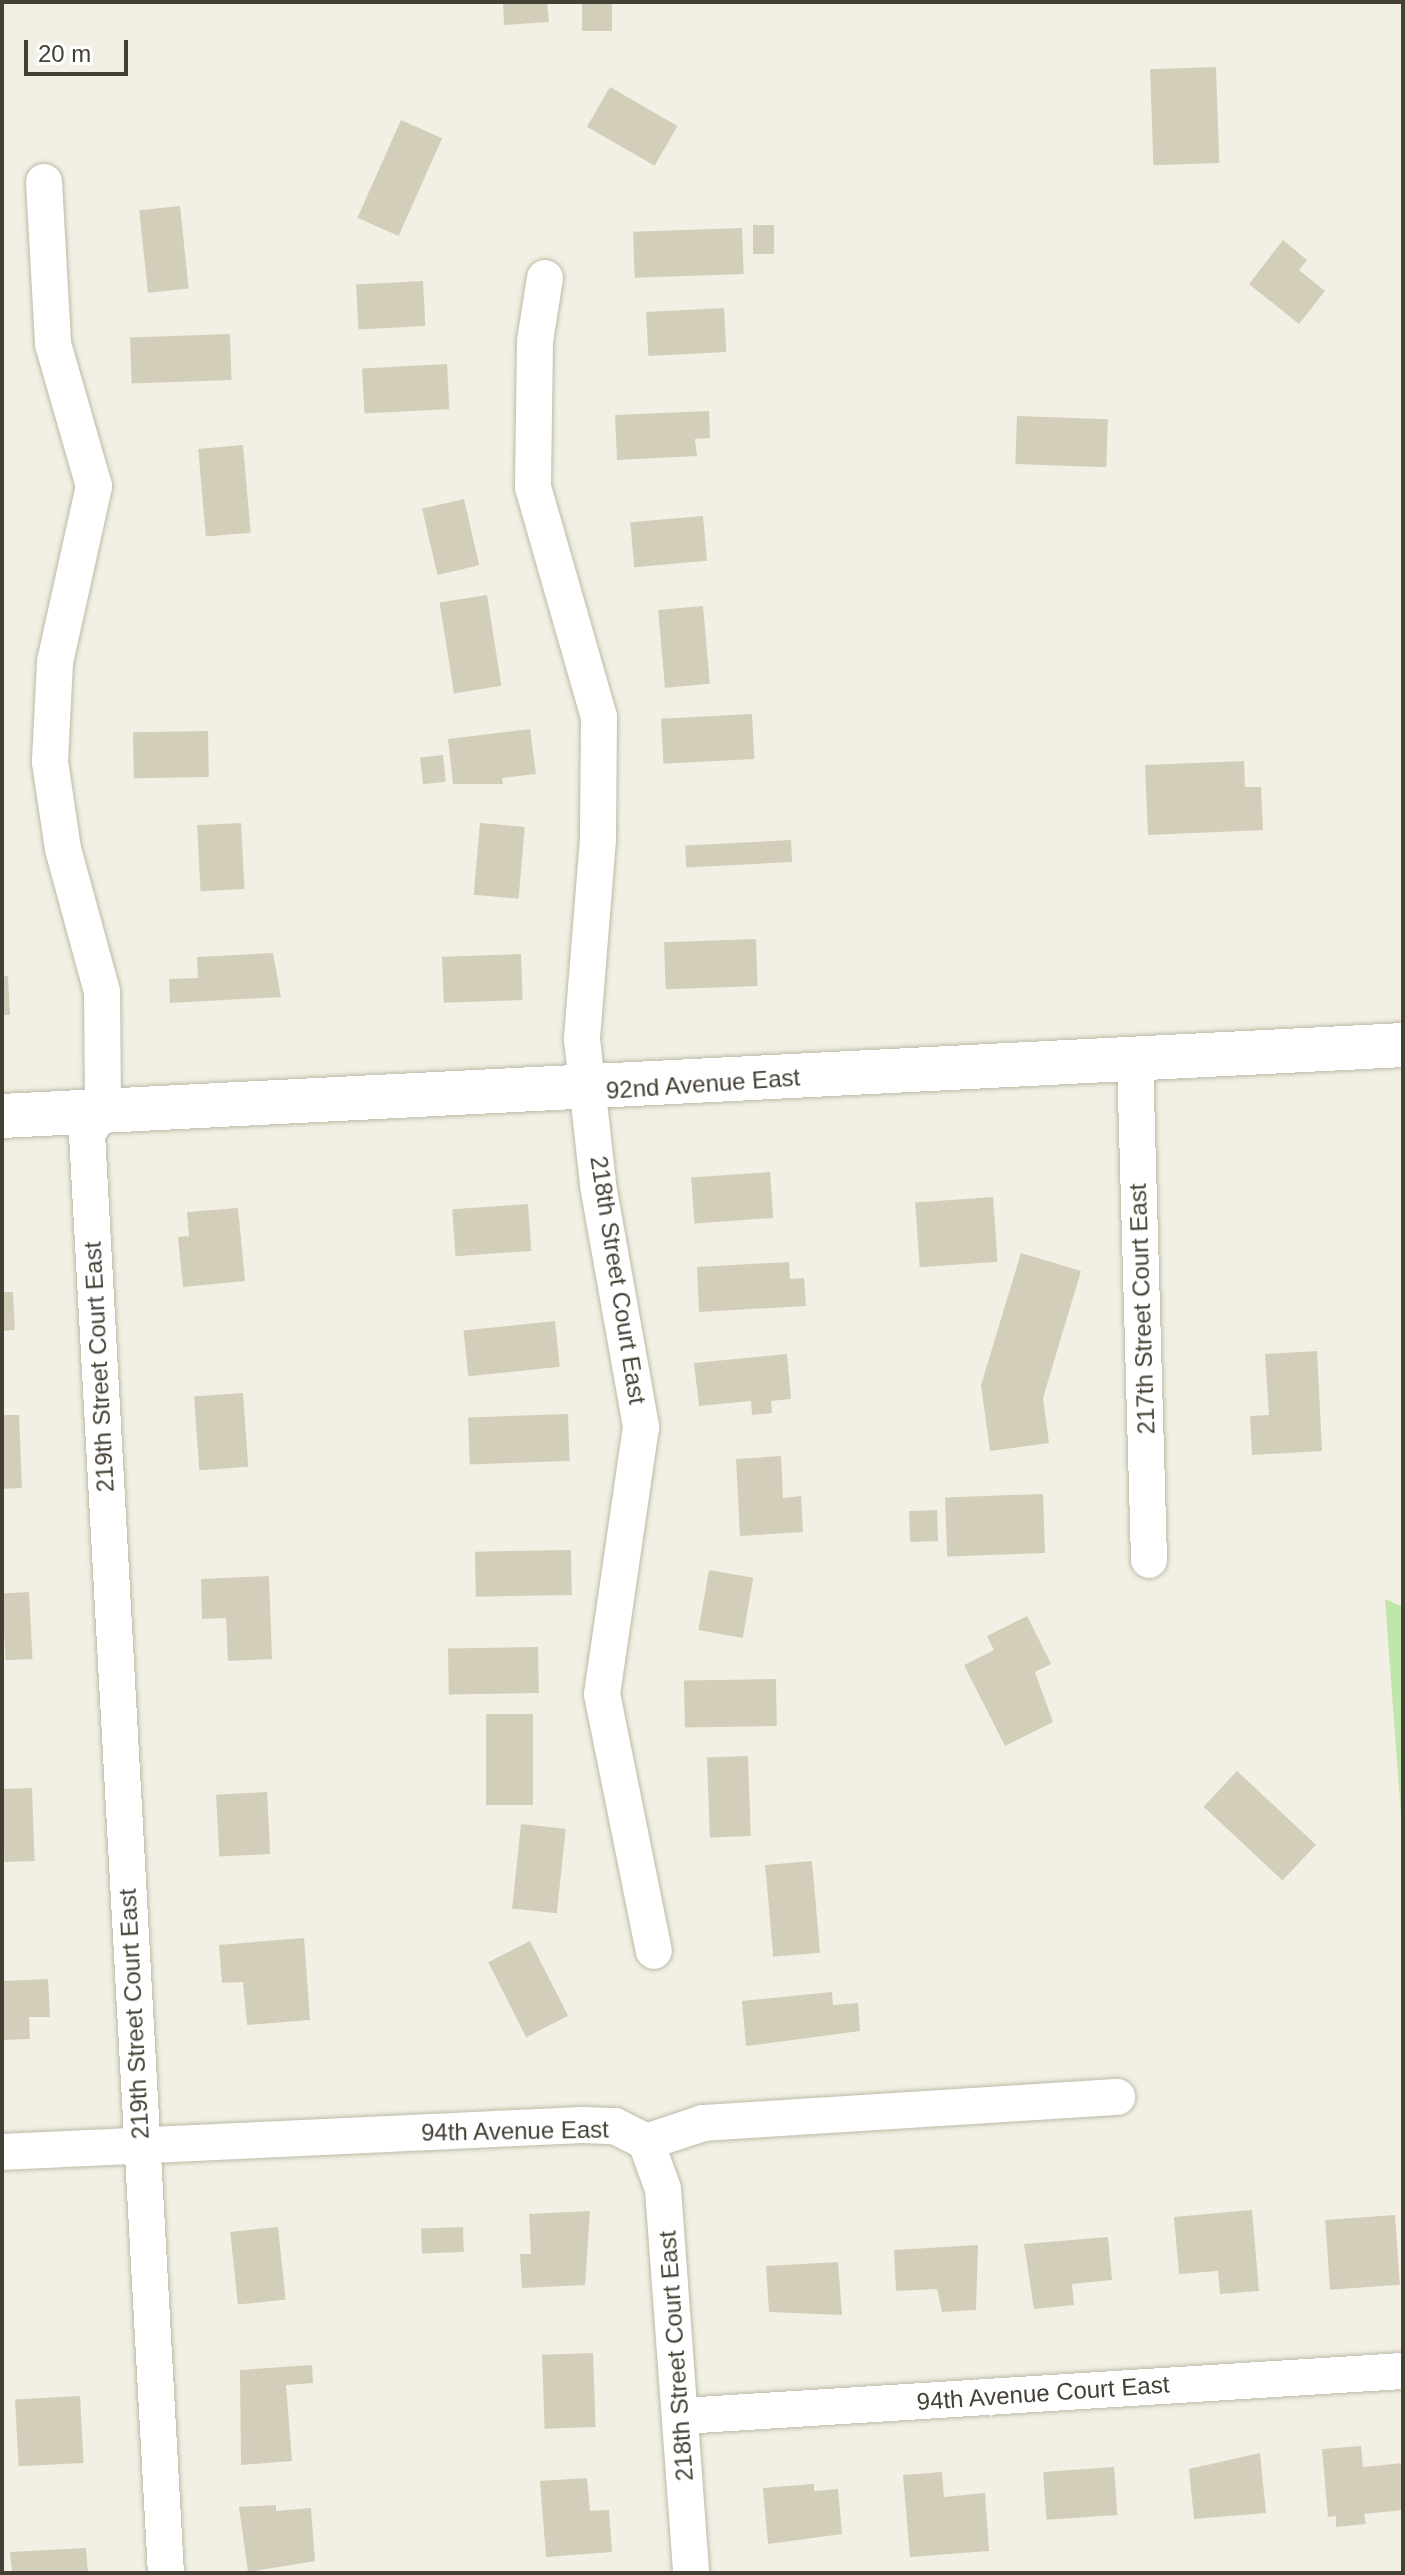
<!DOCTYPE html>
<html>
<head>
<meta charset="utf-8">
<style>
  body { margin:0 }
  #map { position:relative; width:1405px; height:2575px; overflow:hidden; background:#f2f0e4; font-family:Helvetica,sans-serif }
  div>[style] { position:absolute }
  .green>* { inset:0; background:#c1e6ac }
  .building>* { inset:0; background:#d3ceb9; transform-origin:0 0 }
  .roads { filter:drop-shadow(0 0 2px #bdbaa6) drop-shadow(0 0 2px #bdbaa6) }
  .minor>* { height:36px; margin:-18px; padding:0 18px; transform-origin:18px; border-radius:18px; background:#fff }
  .tertiary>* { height:44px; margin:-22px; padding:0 22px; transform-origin:22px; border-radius:22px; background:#fff }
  span { translate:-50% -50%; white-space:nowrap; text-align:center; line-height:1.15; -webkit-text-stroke:8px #fff; paint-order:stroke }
  .street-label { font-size:24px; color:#444034 }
  .frame { position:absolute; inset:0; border:4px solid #444034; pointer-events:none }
  .scale { position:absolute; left:24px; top:40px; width:104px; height:36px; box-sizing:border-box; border:4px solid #444034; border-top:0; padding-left:10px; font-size:24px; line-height:28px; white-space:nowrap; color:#444034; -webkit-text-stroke:6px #fff; paint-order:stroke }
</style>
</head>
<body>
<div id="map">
  <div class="green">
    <div style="clip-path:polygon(1385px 1599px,1403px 1607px,1403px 1843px)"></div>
  </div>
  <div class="building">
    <div style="clip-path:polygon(503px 2px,547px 2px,549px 22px,504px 25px)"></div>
    <div style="left:582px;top:2px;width:30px;height:29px"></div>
    <div style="left:1216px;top:67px;width:96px;height:66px;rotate:88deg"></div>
    <div style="left:610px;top:87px;width:78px;height:46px;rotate:30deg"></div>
    <div style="left:401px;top:120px;width:45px;height:107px;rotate:24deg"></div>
    <div style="left:180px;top:206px;width:83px;height:41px;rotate:84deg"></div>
    <div style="left:753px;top:225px;width:21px;height:29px"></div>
    <div style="left:742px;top:228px;width:46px;height:109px;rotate:88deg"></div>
    <div style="clip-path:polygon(1283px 240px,1307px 260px,1299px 270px,1325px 291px,1299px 324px,1249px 284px)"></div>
    <div style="left:423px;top:281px;width:45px;height:67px;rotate:87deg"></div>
    <div style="left:724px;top:308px;width:44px;height:78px;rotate:87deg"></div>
    <div style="left:230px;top:334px;width:46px;height:100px;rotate:88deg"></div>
    <div style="left:447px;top:364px;width:45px;height:85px;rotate:87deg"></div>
    <div style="clip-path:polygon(709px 411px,710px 438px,695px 439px,697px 456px,617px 460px,615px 415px)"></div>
    <div style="left:1017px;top:416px;width:91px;height:48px;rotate:2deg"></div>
    <div style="left:243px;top:445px;width:88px;height:45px;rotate:85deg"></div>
    <div style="left:464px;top:499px;width:68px;height:43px;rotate:77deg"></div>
    <div style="left:703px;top:516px;width:45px;height:73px;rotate:85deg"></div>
    <div style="left:487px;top:595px;width:92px;height:48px;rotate:81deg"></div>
    <div style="left:703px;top:606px;width:78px;height:45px;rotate:85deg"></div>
    <div style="left:752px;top:714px;width:45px;height:91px;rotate:87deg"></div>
    <div style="clip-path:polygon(530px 729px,536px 774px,502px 778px,503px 784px,453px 784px,448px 739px)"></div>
    <div style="left:208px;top:731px;width:46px;height:75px;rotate:89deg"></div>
    <div style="left:443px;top:755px;width:27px;height:23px;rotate:84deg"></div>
    <div style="clip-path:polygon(1244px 761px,1245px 787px,1261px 787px,1263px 830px,1148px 835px,1145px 765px)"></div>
    <div style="left:241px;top:823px;width:66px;height:44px;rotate:87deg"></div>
    <div style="left:480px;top:823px;width:45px;height:72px;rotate:5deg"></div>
    <div style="left:791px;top:840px;width:22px;height:106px;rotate:87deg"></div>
    <div style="left:756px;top:939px;width:47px;height:92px;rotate:88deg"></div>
    <div style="clip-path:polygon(273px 953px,281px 997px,170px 1003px,169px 979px,198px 978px,197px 957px)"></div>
    <div style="left:521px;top:954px;width:46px;height:79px;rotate:88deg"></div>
    <div style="clip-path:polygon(8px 976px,10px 1015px,2px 1015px,2px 977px)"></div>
    <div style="left:770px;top:1172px;width:46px;height:79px;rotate:86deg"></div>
    <div style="left:993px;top:1197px;width:65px;height:78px;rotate:86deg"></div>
    <div style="left:528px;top:1204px;width:47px;height:76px;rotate:86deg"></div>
    <div style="clip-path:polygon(238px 1208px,245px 1281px,183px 1287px,178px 1237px,189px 1236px,187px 1212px)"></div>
    <div style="clip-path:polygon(1021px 1253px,1081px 1271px,1043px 1398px,1049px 1443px,990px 1451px,981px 1385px)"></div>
    <div style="clip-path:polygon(789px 1262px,790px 1279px,804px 1278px,806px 1306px,699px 1312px,697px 1267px)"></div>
    <div style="clip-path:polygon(2px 1292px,13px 1292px,15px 1330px,2px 1331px)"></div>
    <div style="left:555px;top:1321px;width:46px;height:92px;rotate:84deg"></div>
    <div style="clip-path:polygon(1317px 1351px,1322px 1451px,1252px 1455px,1250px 1416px,1269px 1415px,1265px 1354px)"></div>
    <div style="clip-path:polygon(787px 1354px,791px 1399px,771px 1401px,772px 1413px,752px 1415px,751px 1401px,699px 1406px,694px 1363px)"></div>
    <div style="left:243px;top:1393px;width:74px;height:49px;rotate:86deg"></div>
    <div style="left:568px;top:1414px;width:47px;height:100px;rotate:88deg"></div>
    <div style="clip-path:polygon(2px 1415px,19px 1415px,22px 1488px,2px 1489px)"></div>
    <div style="clip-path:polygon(781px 1456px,783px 1498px,801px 1496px,803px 1532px,740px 1536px,736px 1459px)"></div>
    <div style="left:1043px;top:1494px;width:59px;height:98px;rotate:88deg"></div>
    <div style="left:937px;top:1510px;width:31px;height:28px;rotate:88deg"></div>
    <div style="left:571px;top:1550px;width:45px;height:96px;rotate:89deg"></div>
    <div style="left:709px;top:1570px;width:45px;height:61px;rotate:10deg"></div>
    <div style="clip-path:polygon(269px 1576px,272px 1659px,228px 1661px,226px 1618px,202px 1619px,201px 1579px)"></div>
    <div style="left:29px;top:1592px;width:67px;height:27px;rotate:87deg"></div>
    <div style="clip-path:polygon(1027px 1616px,1051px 1664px,1035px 1672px,1053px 1722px,1005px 1746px,964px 1665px,994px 1650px,987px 1636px)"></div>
    <div style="left:538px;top:1647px;width:46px;height:90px;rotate:89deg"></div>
    <div style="left:776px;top:1679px;width:47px;height:92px;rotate:89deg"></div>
    <div style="left:533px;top:1714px;width:91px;height:47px;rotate:90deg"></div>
    <div style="left:748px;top:1756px;width:80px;height:41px;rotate:88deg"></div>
    <div style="left:1237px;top:1771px;width:108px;height:49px;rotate:43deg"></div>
    <div style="left:32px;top:1788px;width:73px;height:30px;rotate:88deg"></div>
    <div style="left:267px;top:1792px;width:62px;height:51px;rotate:87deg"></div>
    <div style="left:521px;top:1824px;width:45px;height:85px;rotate:6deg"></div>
    <div style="left:812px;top:1861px;width:92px;height:47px;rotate:85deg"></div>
    <div style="clip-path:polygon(304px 1938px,310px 2020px,247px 2025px,243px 1982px,222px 1983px,219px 1945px)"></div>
    <div style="left:530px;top:1941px;width:84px;height:47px;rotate:63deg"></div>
    <div style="clip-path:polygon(48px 1979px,50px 2017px,29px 2017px,30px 2039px,2px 2040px,2px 1981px)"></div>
    <div style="clip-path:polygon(832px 1992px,833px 2005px,858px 2003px,860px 2031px,746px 2046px,742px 2001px)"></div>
    <div style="clip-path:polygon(1252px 2210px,1259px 2291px,1220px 2294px,1218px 2271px,1179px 2274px,1174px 2217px)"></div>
    <div style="clip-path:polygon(590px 2211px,585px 2285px,522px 2288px,520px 2254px,531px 2254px,529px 2214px)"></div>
    <div style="left:1395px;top:2215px;width:70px;height:70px;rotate:86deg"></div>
    <div style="left:278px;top:2227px;width:73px;height:48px;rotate:84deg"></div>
    <div style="left:463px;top:2227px;width:25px;height:42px;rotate:88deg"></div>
    <div style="clip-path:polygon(1108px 2237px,1112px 2280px,1072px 2284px,1074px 2305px,1034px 2309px,1024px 2244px)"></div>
    <div style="clip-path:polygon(978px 2245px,976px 2310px,942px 2312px,937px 2289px,896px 2291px,894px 2250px)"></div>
    <div style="clip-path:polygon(838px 2262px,842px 2315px,769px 2312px,766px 2266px)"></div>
    <div style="left:593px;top:2353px;width:74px;height:51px;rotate:88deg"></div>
    <div style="clip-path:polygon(312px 2365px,313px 2383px,286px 2385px,292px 2461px,241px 2465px,240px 2370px)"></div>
    <div style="left:80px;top:2396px;width:67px;height:65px;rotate:87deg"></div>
    <div style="clip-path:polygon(1361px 2446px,1363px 2467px,1403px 2463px,1403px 2510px,1364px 2514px,1366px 2524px,1336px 2527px,1336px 2516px,1328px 2517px,1322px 2449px)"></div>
    <div style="clip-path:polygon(1260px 2453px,1266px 2513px,1194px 2519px,1189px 2469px)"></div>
    <div style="left:1114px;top:2467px;width:48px;height:71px;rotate:86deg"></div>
    <div style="clip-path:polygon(942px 2472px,944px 2497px,985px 2493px,989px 2551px,910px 2557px,903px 2475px)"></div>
    <div style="clip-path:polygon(587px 2478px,590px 2511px,609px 2510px,612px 2552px,546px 2557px,540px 2481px)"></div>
    <div style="clip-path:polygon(814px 2484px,814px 2491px,838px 2489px,842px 2534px,768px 2544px,763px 2488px)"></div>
    <div style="clip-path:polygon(276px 2505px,276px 2511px,311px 2508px,315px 2561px,248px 2572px,239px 2507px)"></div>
    <div style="clip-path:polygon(86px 2548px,88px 2573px,12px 2573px,10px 2552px)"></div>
  </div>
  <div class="roads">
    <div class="minor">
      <div style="left:44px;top:182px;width:162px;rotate:86.8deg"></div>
      <div style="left:53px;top:344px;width:148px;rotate:73.9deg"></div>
      <div style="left:94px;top:486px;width:180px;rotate:102.5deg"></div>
      <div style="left:55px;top:662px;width:100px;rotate:92.9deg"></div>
      <div style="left:50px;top:762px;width:88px;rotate:81.5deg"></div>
      <div style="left:63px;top:849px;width:148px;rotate:74.7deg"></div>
      <div style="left:102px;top:992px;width:117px;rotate:89.5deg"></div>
      <div style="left:103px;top:1109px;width:30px;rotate:123deg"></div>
      <div style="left:87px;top:1134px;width:1441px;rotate:86.86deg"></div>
      <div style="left:545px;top:278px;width:64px;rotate:99deg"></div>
      <div style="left:535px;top:341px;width:146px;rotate:90.8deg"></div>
      <div style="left:533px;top:487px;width:239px;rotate:74deg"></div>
      <div style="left:599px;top:717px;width:122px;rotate:90.5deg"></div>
      <div style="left:598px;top:839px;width:201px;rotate:94.6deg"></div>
      <div style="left:582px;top:1039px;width:147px;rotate:83.7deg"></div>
      <div style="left:598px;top:1185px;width:246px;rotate:79.9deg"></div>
      <div style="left:641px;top:1427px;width:270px;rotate:98.3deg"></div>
      <div style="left:602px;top:1694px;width:262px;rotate:78.6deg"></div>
      <div style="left:1135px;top:1058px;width:502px;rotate:88.4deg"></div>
      <div style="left:646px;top:2142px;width:50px;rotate:70.1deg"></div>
      <div style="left:663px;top:2189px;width:385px;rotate:85.8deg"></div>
      <div style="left:2px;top:2152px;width:581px;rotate:-2.67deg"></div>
      <div style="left:582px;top:2125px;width:33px;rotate:2deg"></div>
      <div style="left:615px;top:2126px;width:35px;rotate:27deg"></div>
      <div style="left:646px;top:2142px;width:60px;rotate:-18.4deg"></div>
      <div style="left:703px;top:2123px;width:415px;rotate:-3.6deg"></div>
      <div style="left:683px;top:2416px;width:721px;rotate:-3.58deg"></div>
    </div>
    <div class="tertiary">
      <div style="left:2px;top:1116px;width:1403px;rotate:-2.9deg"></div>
    </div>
  </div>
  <div class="street-label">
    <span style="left:703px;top:1084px;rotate:-4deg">92nd Avenue East</span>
    <span style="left:618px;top:1280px;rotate:81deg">218th Street Court East</span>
    <span style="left:1142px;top:1309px;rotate:-92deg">217th Street Court East</span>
    <span style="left:99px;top:1367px;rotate:-93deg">219th Street Court East</span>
    <span style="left:134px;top:2014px;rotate:-93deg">219th Street Court East</span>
    <span style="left:515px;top:2131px;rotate:-1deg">94th Avenue East</span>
    <span style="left:676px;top:2356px;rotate:-94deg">218th Street Court East</span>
    <span style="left:1043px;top:2393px;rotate:-4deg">94th Avenue Court East</span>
  </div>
  <div class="frame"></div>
  <div class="scale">20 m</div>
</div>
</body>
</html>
